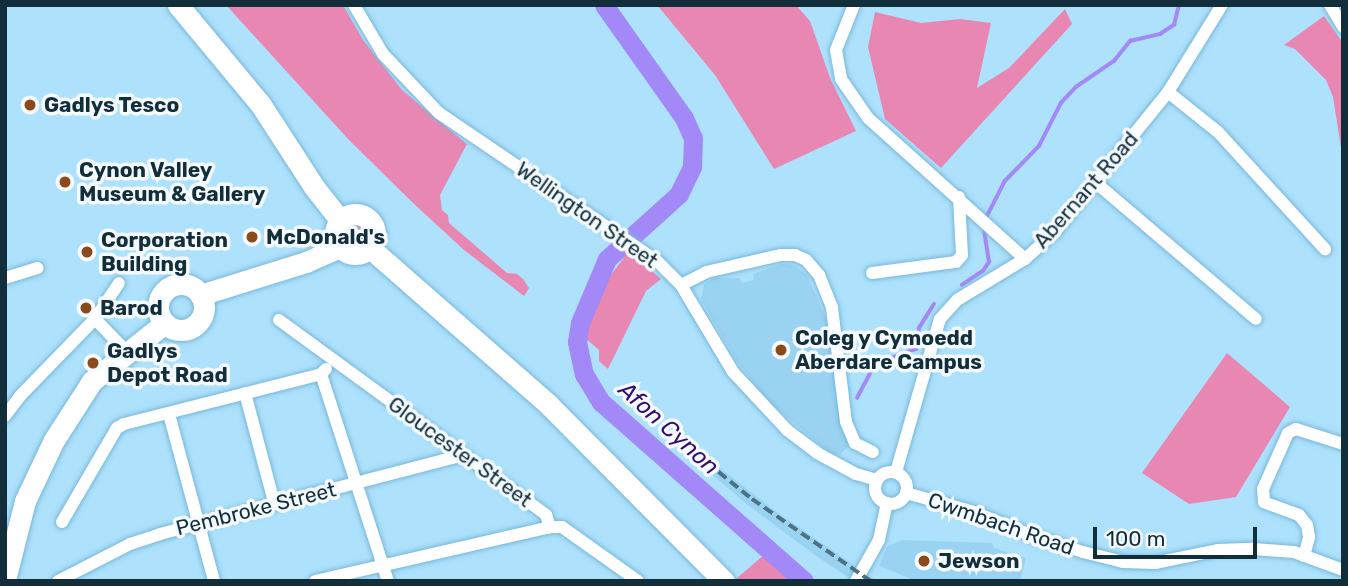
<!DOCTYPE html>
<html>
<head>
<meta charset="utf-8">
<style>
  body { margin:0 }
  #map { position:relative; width:1348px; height:586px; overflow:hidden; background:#ade1fc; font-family:Rubik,sans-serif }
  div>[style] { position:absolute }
  .built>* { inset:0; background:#9ad3f1 }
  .green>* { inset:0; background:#e987b3 }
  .round { border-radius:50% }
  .water>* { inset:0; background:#a289f7 }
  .stream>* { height:3.5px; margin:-1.75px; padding:0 1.75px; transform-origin:1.75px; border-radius:1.75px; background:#a289f7 }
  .river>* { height:19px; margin:-9.5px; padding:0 9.5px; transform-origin:9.5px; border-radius:9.5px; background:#a289f7 }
  .roads { filter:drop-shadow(0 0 2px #78b8da) drop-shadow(0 0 2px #78b8da) }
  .minor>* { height:12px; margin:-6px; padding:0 6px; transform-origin:6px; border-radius:6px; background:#fff }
  .minor>.ring { margin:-6px; padding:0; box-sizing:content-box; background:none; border:12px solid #fff; border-radius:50% }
  .primary>* { height:21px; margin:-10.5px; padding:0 10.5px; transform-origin:10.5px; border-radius:10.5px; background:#fff }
  .primary>.ring { margin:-10.5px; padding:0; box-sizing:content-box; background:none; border:21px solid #fff; border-radius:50% }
  .rail>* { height:3.5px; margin-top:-1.75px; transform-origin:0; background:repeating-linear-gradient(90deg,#4d7284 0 10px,transparent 0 15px) }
  .dots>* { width:19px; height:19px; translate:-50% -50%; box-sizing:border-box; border:4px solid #f4fafe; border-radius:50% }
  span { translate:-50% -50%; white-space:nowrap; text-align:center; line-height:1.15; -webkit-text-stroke:7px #f4fafe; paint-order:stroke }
  .poi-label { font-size:21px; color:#132e3b; font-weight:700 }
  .left { translate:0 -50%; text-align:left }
  .street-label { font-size:21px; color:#132e3b }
  .water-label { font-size:23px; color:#330b6f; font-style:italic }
  .frame { position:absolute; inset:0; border:7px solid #132e3b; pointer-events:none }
  .scale { position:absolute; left:1093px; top:527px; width:164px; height:32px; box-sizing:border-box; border:4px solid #132e3b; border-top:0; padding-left:9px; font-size:21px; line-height:24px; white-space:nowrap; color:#132e3b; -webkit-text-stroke:5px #f4fafe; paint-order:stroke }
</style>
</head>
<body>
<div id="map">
  <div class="built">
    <div style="clip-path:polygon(781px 264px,794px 265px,807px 275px,827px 321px,849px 445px,840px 455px,833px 455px,770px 403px,737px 361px,701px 300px,704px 284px,714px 278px,740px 278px,742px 283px,754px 280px,753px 274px)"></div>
    <div style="clip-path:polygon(671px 430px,778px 513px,877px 581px,854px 581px,819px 558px,748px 505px,676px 444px,667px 435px)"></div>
    <div style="clip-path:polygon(902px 540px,992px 543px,994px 548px,1026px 558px,1020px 581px,916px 581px,879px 566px,887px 547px)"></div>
  </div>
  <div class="green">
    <div style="clip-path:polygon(226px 5px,343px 5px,363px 40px,402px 90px,467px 144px,440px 195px,442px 210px,448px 215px,449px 223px,507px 273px,517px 274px,523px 279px,529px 288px,524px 296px,464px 250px,412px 202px,348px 139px)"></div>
    <div style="clip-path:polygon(657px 5px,796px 5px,810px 21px,830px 78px,856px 131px,774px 169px,715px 75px)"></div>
    <div style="clip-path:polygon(1065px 9px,1072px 24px,941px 168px,885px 119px,868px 47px,875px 12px,921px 23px,960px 19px,991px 23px,977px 88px,1009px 68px)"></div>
    <div style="clip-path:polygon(1324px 16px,1343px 43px,1343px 160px,1333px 97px,1326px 80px,1295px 49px,1284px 45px)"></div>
    <div class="round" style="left:344px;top:224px;width:20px;height:20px"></div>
    <div style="clip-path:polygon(629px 251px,661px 279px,646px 291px,608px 369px,599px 361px,599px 350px,585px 338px,588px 320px,605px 283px)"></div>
    <div style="clip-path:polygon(1227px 353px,1290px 407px,1236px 497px,1189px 504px,1142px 473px)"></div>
    <div style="clip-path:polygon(765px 554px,792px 581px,738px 581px,736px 579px)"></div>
  </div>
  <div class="water">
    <div style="clip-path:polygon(774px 544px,789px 557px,815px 581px,792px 581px,765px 554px)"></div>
  </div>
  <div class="stream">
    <div style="left:987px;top:216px;width:39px;rotate:-63deg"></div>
    <div style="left:1005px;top:181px;width:49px;rotate:-45.8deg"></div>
    <div style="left:1039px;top:146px;width:48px;rotate:-62.9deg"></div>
    <div style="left:1061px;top:103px;width:22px;rotate:-47deg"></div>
    <div style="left:1076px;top:87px;width:46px;rotate:-34.4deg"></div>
    <div style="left:1114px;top:61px;width:26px;rotate:-51deg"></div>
    <div style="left:1130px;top:41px;width:31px;rotate:-13deg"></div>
    <div style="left:1160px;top:34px;width:17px;rotate:-33deg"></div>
    <div style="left:1174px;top:25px;width:21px;rotate:-76deg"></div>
    <div style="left:962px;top:285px;width:25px;rotate:-34deg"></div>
    <div style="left:983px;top:271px;width:11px;rotate:-56deg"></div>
    <div style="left:989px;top:262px;width:30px;rotate:-99deg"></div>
    <div style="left:857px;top:398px;width:38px;rotate:-62deg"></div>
    <div style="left:875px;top:364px;width:44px;rotate:-20.1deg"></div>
    <div style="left:916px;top:349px;width:21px;rotate:-82deg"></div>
    <div style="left:919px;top:328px;width:28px;rotate:-58deg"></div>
  </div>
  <div class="river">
    <div style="left:604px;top:5px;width:138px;rotate:54.7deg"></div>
    <div style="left:684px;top:118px;width:22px;rotate:66deg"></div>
    <div style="left:693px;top:138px;width:29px;rotate:92deg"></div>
    <div style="left:692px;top:167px;width:30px;rotate:116deg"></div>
    <div style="left:679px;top:194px;width:97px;rotate:137.9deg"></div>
    <div style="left:607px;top:259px;width:69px;rotate:112.9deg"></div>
    <div style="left:580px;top:323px;width:19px;rotate:99deg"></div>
    <div style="left:577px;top:342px;width:33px;rotate:78deg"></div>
    <div style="left:584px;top:374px;width:33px;rotate:59deg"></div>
    <div style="left:601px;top:402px;width:271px;rotate:41.4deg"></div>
  </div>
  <div class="roads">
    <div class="minor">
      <div style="left:354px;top:5px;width:57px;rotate:59.4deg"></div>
      <div style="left:383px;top:54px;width:81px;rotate:46.5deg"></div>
      <div style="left:439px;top:113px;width:263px;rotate:34.2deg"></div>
      <div style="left:657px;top:261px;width:34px;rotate:45deg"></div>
      <div style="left:681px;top:285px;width:101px;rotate:59.1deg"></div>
      <div style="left:733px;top:372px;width:79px;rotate:47deg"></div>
      <div style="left:787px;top:430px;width:38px;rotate:37deg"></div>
      <div style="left:817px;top:453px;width:44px;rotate:28.3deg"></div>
      <div style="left:856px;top:474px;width:22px;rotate:16deg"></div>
      <div style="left:854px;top:5px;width:48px;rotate:111.8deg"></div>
      <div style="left:836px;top:50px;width:29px;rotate:80deg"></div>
      <div style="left:841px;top:79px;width:47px;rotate:55.3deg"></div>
      <div style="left:868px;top:118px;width:211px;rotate:41.9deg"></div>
      <div style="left:1330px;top:5px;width:26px;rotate:59deg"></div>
      <div style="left:1168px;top:92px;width:64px;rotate:38.7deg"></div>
      <div style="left:1218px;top:132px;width:159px;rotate:47.6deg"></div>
      <div style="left:1095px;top:182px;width:211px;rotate:40.4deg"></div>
      <div style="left:872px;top:273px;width:85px;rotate:-7.5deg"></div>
      <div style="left:956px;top:262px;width:9px;rotate:-49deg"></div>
      <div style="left:962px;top:255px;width:58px;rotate:-93deg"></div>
      <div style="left:5px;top:278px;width:34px;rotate:-17deg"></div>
      <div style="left:681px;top:285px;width:28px;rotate:-27deg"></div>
      <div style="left:706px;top:272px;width:77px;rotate:-12.8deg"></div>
      <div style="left:781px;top:255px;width:14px"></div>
      <div style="left:795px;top:255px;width:12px;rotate:24deg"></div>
      <div style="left:806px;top:260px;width:20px;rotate:49deg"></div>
      <div style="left:819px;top:275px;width:35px;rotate:68deg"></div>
      <div style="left:832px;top:308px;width:115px;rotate:83deg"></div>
      <div style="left:846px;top:422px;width:23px;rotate:67deg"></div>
      <div style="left:855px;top:443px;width:20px;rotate:27deg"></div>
      <div style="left:95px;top:319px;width:46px;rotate:45.9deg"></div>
      <div style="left:279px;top:320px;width:331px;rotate:36.1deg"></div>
      <div style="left:546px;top:515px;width:13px;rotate:72deg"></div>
      <div style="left:326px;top:369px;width:7px;rotate:135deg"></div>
      <div style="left:321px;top:374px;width:218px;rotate:72.1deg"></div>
      <div style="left:245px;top:393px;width:113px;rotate:75.1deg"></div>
      <div style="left:169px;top:414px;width:173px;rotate:74.9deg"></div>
      <div style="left:5px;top:416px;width:25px;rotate:-53deg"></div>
      <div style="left:20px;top:396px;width:107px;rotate:-45.8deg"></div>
      <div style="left:95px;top:319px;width:43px;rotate:-56.3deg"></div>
      <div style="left:896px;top:472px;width:159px;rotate:-74deg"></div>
      <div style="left:940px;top:319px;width:25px;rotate:-48deg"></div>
      <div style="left:957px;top:300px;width:79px;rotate:-31.1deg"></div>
      <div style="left:1025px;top:259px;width:39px;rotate:-42deg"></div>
      <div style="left:1054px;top:233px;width:181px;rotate:-51deg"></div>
      <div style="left:1168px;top:92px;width:102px;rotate:-58.2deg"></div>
      <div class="ring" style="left:875px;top:472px;width:20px;height:20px"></div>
      <div style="left:906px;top:493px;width:71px;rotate:15.6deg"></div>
      <div style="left:974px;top:512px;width:61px;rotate:22.3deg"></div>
      <div style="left:1030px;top:535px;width:56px;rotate:17.8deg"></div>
      <div style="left:1083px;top:552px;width:41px;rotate:14deg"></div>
      <div style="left:1123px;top:562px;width:32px;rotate:2deg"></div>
      <div style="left:1155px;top:563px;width:64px;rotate:-11.7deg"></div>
      <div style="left:1218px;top:550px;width:35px;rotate:-2deg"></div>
      <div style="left:1253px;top:549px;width:41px;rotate:4.2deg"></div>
      <div style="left:1294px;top:552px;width:52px;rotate:20.2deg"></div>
      <div style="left:62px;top:522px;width:109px;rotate:-59.7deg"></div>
      <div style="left:117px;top:428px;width:8px;rotate:-30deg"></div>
      <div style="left:124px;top:424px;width:203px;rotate:-14.2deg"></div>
      <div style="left:1304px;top:556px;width:20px;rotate:-75deg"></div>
      <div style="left:1309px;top:537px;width:12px;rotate:-99deg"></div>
      <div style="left:1307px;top:525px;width:13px;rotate:-129deg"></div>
      <div style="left:1299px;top:515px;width:37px;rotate:-160deg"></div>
      <div style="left:1264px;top:502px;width:13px;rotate:-94deg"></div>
      <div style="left:1263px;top:489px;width:61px;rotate:-65.9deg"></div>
      <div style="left:1288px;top:433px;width:9px;rotate:-27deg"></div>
      <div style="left:1296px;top:429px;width:49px;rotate:17.7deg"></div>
      <div style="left:58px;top:581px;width:81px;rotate:-27.2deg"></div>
      <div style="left:130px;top:544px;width:32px;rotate:-18deg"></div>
      <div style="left:160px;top:534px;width:310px;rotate:-14.6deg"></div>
      <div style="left:315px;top:581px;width:241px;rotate:-12.9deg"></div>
      <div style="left:550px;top:527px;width:12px"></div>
      <div style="left:562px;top:527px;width:93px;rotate:35.4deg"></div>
      <div style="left:856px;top:581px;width:47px;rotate:-60.7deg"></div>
      <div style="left:879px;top:540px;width:38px;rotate:-78deg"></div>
    </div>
    <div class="primary">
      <div style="left:178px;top:5px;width:130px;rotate:50.3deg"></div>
      <div style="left:261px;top:105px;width:98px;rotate:57.1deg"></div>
      <div style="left:314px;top:187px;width:42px;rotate:51.8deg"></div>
      <div class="ring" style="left:335px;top:214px;width:19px;height:19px"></div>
      <div style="left:370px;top:248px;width:237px;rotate:41.2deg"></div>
      <div style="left:548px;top:404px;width:250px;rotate:45.2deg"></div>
      <div class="ring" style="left:158px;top:284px;width:25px;height:25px"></div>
      <div style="left:200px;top:295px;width:111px;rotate:-17.3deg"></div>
      <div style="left:306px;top:262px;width:36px;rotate:-24deg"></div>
      <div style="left:5px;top:580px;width:81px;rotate:-75.8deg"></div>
      <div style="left:25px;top:501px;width:68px;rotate:-64.6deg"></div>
      <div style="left:54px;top:440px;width:70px;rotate:-57.2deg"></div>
      <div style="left:92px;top:381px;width:93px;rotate:-38.5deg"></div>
    </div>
  </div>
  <div class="rail">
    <div style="left:672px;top:434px;width:103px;rotate:39.1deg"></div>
    <div style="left:752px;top:499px;width:145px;rotate:34.6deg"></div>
  </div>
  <div class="dots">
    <div style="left:30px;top:105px;background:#8c4a1a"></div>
    <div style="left:65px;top:182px;background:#8c4a1a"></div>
    <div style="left:252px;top:237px;background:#8c4a1a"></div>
    <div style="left:87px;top:252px;background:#8c4a1a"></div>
    <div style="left:86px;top:308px;background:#8c4a1a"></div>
    <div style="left:781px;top:350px;background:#8c4a1a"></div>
    <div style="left:93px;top:363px;background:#8c4a1a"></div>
    <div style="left:924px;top:561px;background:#8c4a1a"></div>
  </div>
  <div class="poi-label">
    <span class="left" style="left:44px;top:105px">Gadlys Tesco</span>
    <span class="left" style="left:79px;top:182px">Cynon Valley<br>Museum &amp; Gallery</span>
    <span class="left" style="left:266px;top:237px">McDonald's</span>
    <span class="left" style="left:101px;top:252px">Corporation<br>Building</span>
    <span class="left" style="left:100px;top:308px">Barod</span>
    <span class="left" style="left:795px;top:350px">Coleg y Cymoedd<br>Aberdare Campus</span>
    <span class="left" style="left:107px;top:363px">Gadlys<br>Depot Road</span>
    <span class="left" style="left:938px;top:561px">Jewson</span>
  </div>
  <div class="street-label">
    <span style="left:1086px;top:190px;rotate:-49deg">Abernant Road</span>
    <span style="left:587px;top:215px;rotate:35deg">Wellington Street</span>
    <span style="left:460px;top:452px;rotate:36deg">Gloucester Street</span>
    <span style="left:256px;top:509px;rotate:-14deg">Pembroke Street</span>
    <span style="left:1001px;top:524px;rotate:19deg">Cwmbach Road</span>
  </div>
  <div class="water-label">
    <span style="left:669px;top:428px;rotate:42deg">Afon Cynon</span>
  </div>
  <div class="frame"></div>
  <div class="scale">100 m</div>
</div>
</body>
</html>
